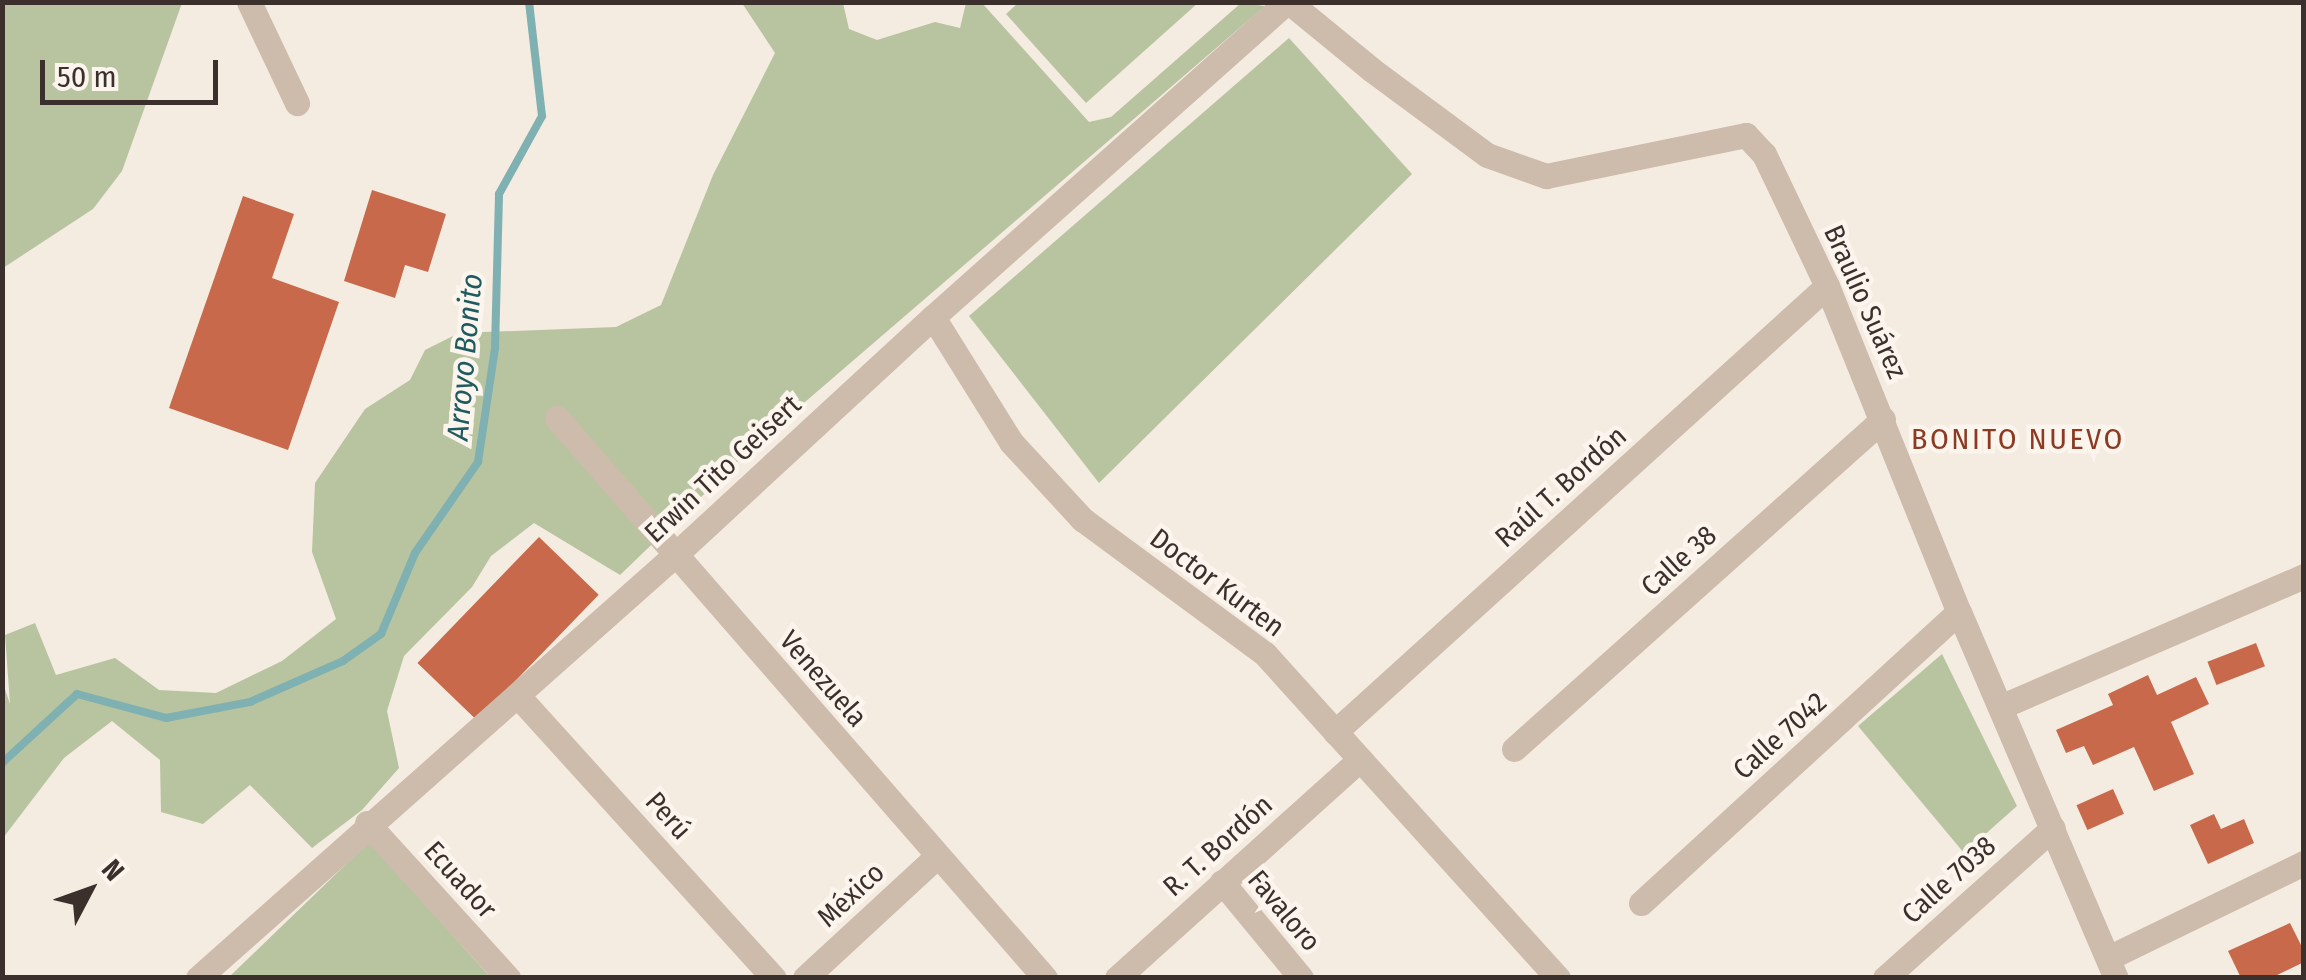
<!DOCTYPE html>
<html>
<head>
<meta charset="utf-8">
<style>
  body { margin:0 }
  #map { position:relative; width:2306px; height:980px; overflow:hidden; background:#f4ebe1; font-family:"Fira Sans Condensed",sans-serif }
  div>[style] { position:absolute }
  .green>* { inset:0; background:#b8c4a0 }
  .stream>* { height:8px; margin:-4px; padding:0 4px; transform-origin:4px; border-radius:4px; background:#7fb0b2 }
  .building>* { inset:0; background:#c8694b; transform-origin:0 0 }
  .minor>* { height:25px; margin:-12.5px; padding:0 12.5px; transform-origin:12.5px; border-radius:12.5px; background:#cdbbac }
  span { translate:-50% -50%; white-space:nowrap; text-align:center; line-height:1.15; -webkit-text-stroke:9px #fbf5ee; paint-order:stroke }
  .street-label { font-size:28px; color:#3b302b }
  .water-label { font-size:30px; color:#1f5a5e; font-style:italic }
  .neighbourhood-label { font-size:30px; color:#8c3b22; letter-spacing:2.5px }
  .frame { position:absolute; inset:0; border:5px solid #3b302b; pointer-events:none }
  .north { position:absolute; left:40px; top:840px; width:100px; height:100px; -webkit-text-stroke:8px #fbf5ee; paint-order:stroke; rotate:49deg; font-size:28px; font-weight:700; line-height:40px; text-align:center; color:#3b302b }
  .north::after { content:''; display:block; margin:auto; width:35px; height:45px; background:#3b302b; clip-path:polygon(50% 0,100% 100%,50% 72%,0 100%) }
  .scale { position:absolute; left:40px; top:60px; width:178px; height:45px; box-sizing:border-box; border:5px solid #3b302b; border-top:0; padding-left:12px; font-size:30px; line-height:35px; white-space:nowrap; color:#3b302b; -webkit-text-stroke:8px #fbf5ee; paint-order:stroke }
</style>
</head>
<body>
<div id="map">
  <div class="green">
    <div style="clip-path:polygon(3px 2px,182px 3px,122px 171px,93px 209px,3px 268px)"></div>
    <div style="clip-path:polygon(1019px 2px,1198px 2px,1198px 3px,1086px 103px,1006px 14px)"></div>
    <div style="clip-path:polygon(742px 3px,843px 3px,849px 29px,877px 40px,935px 22px,960px 28px,966px 3px,982px 3px,1089px 122px,1111px 117px,1241px 3px,1265px 6px,754px 446px,620px 575px,534px 523px,491px 556px,472px 587px,404px 656px,387px 711px,399px 768px,362px 810px,312px 848px,250px 785px,203px 824px,161px 812px,160px 760px,112px 721px,64px 758px,3px 838px,2px 680px,10px 704px,5px 635px,35px 623px,56px 675px,115px 658px,159px 690px,216px 693px,282px 661px,336px 619px,312px 552px,315px 483px,365px 409px,410px 380px,425px 350px,459px 333px,616px 327px,661px 305px,713px 175px,775px 53px)"></div>
    <div style="clip-path:polygon(1289px 38px,1412px 174px,1099px 483px,969px 316px)"></div>
    <div style="clip-path:polygon(1942px 654px,2017px 806px,1964px 853px,1858px 726px)"></div>
    <div style="clip-path:polygon(369px 842px,491px 978px,228px 978px)"></div>
  </div>
  <div class="stream">
    <div style="left:2px;top:763px;width:102px;rotate:-42.6deg"></div>
    <div style="left:77px;top:694px;width:92px;rotate:15.1deg"></div>
    <div style="left:166px;top:718px;width:86px;rotate:-10.8deg"></div>
    <div style="left:250px;top:702px;width:102px;rotate:-23.8deg"></div>
    <div style="left:343px;top:661px;width:47px;rotate:-35.4deg"></div>
    <div style="left:381px;top:634px;width:88px;rotate:-67.2deg"></div>
    <div style="left:415px;top:553px;width:111px;rotate:-55.3deg"></div>
    <div style="left:478px;top:462px;width:115px;rotate:-81.5deg"></div>
    <div style="left:495px;top:348px;width:154px;rotate:-88.5deg"></div>
    <div style="left:499px;top:194px;width:89px;rotate:-61.1deg"></div>
    <div style="left:542px;top:116px;width:115px;rotate:-96.5deg"></div>
  </div>
  <div class="building">
    <div style="clip-path:polygon(372px 190px,446px 214px,428px 272px,405px 265px,395px 298px,344px 281px)"></div>
    <div style="clip-path:polygon(243px 196px,294px 214px,272px 278px,339px 302px,288px 450px,169px 408px)"></div>
    <div style="left:539px;top:537px;width:83px;height:175px;rotate:44deg"></div>
    <div style="left:2256px;top:643px;width:25px;height:52px;rotate:69deg"></div>
    <div style="clip-path:polygon(2148px 675px,2157px 695px,2196px 677px,2209px 704px,2171px 722px,2194px 774px,2154px 791px,2134px 747px,2093px 765px,2084px 746px,2066px 753px,2056px 730px,2113px 705px,2108px 694px)"></div>
    <div style="left:2113px;top:789px;width:27px;height:40px;rotate:66deg"></div>
    <div style="clip-path:polygon(2214px 814px,2221px 829px,2244px 819px,2254px 843px,2208px 864px,2190px 825px)"></div>
    <div style="clip-path:polygon(2290px 923px,2304px 951px,2304px 962px,2271px 978px,2241px 978px,2228px 951px)"></div>
  </div>
  <div class="minor">
    <div style="left:249px;top:2px;width:112px;rotate:64.6deg"></div>
    <div style="left:1289px;top:2px;width:107px;rotate:39.3deg"></div>
    <div style="left:1372px;top:70px;width:143px;rotate:36.5deg"></div>
    <div style="left:1487px;top:155px;width:63px;rotate:19.6deg"></div>
    <div style="left:1546px;top:176px;width:204px;rotate:-11.6deg"></div>
    <div style="left:1746px;top:135px;width:26px;rotate:47deg"></div>
    <div style="left:1764px;top:154px;width:146px;rotate:64.5deg"></div>
    <div style="left:1827px;top:286px;width:352px;rotate:68deg"></div>
    <div style="left:1959px;top:612px;width:398px;rotate:66.8deg"></div>
    <div style="left:933px;top:317px;width:147px;rotate:58deg"></div>
    <div style="left:1011px;top:442px;width:105px;rotate:47.3deg"></div>
    <div style="left:1082px;top:519px;width:227px;rotate:36.4deg"></div>
    <div style="left:1265px;top:654px;width:437px;rotate:47.9deg"></div>
    <div style="left:557px;top:418px;width:743px;rotate:48.93deg"></div>
    <div style="left:517px;top:695px;width:382px;rotate:47.8deg"></div>
    <div style="left:2000px;top:707px;width:331px;rotate:-23.3deg"></div>
    <div style="left:1335px;top:732px;width:664px;rotate:-42.19deg"></div>
    <div style="left:1514px;top:749px;width:495px;rotate:-41.8deg"></div>
    <div style="left:367px;top:823px;width:210px;rotate:47.7deg"></div>
    <div style="left:1222px;top:882px;width:124px;rotate:50.5deg"></div>
    <div style="left:1641px;top:903px;width:431px;rotate:-42.5deg"></div>
    <div style="left:2108px;top:958px;width:218px;rotate:-25.9deg"></div>
    <div style="left:198px;top:978px;width:639px;rotate:-41.57deg"></div>
    <div style="left:676px;top:554px;width:350px;rotate:-42.7deg"></div>
    <div style="left:933px;top:317px;width:473px;rotate:-41.7deg"></div>
    <div style="left:805px;top:978px;width:180px;rotate:-42.7deg"></div>
    <div style="left:1117px;top:978px;width:327px;rotate:-42deg"></div>
    <div style="left:1885px;top:978px;width:225px;rotate:-41.8deg"></div>
  </div>
  <div class="street-label">
    <span style="left:1865px;top:302px;rotate:66deg">Braulio Suárez</span>
    <span style="left:723px;top:469px;rotate:-43deg">Erwin Tito Geisert</span>
    <span style="left:1561px;top:487px;rotate:-42deg">Raúl T. Bordón</span>
    <span style="left:1679px;top:561px;rotate:-42deg">Calle 38</span>
    <span style="left:1217px;top:583px;rotate:37deg">Doctor Kurten</span>
    <span style="left:823px;top:679px;rotate:49deg">Venezuela</span>
    <span style="left:1780px;top:736px;rotate:-42deg">Calle 7042</span>
    <span style="left:668px;top:816px;rotate:48deg">Perú</span>
    <span style="left:1218px;top:846px;rotate:-42deg">R. T. Bordón</span>
    <span style="left:460px;top:880px;rotate:48deg">Ecuador</span>
    <span style="left:1949px;top:880px;rotate:-42deg">Calle 7038</span>
    <span style="left:851px;top:895px;rotate:-43deg">México</span>
    <span style="left:1284px;top:911px;rotate:50deg">Favaloro</span>
  </div>
  <div class="water-label">
    <span style="left:465px;top:357px;rotate:-85deg">Arroyo Bonito</span>
  </div>
  <div class="neighbourhood-label">
    <span style="left:2018px;top:439px">BONITO NUEVO</span>
  </div>
  <div class="frame"></div>
  <div class="north">N</div>
  <div class="scale">50 m</div>
</div>
</body>
</html>
